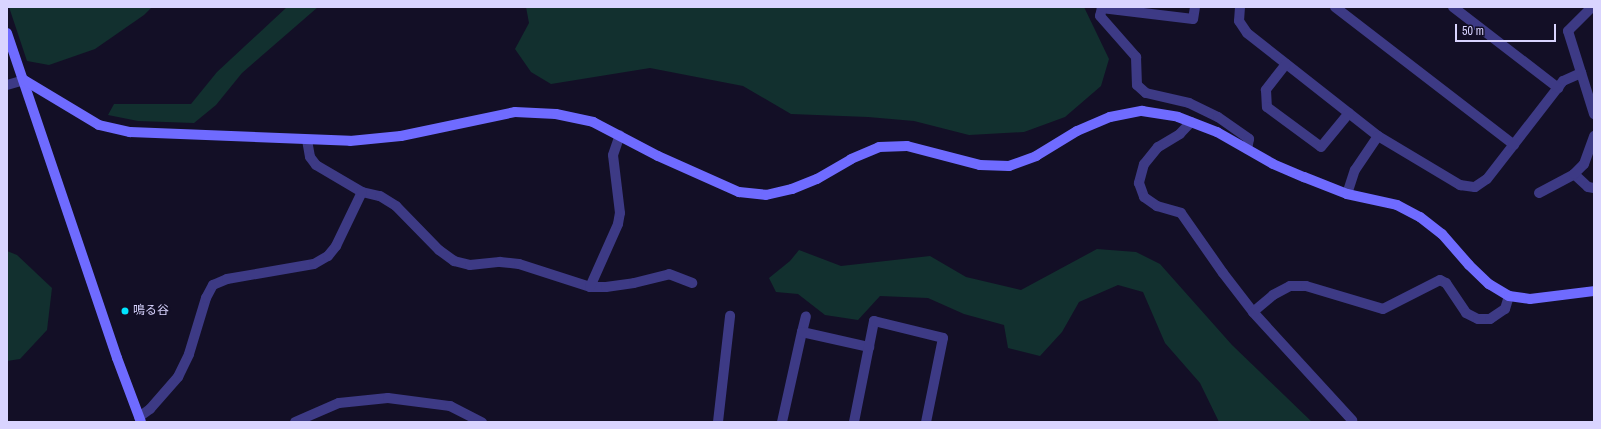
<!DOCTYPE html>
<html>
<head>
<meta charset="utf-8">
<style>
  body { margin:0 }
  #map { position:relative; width:1601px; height:429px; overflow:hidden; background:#130f26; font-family:"Archivo Narrow","Noto Sans JP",sans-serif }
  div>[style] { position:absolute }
  .green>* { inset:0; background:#12302f }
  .street>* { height:10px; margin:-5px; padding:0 5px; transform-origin:5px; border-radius:5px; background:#3d3a85 }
  .secondary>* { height:10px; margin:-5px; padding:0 5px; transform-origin:5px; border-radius:5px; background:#6f6bff }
  .dots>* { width:11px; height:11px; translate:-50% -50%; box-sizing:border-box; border:2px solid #130f26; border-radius:50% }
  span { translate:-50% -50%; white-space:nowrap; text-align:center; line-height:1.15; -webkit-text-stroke:3px #130f26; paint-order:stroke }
  .poi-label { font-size:12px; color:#d9d4ff }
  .left { translate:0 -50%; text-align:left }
  .frame { position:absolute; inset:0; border:8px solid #d9d4ff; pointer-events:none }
  .scale { position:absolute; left:1455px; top:24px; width:101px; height:18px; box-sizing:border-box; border:2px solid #d9d4ff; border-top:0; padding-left:5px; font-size:12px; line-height:14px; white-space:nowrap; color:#d9d4ff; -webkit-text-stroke:3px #130f26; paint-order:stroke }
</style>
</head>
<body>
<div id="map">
  <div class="green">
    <div style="clip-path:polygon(9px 7px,152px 7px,144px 15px,95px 49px,49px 65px,27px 61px)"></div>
    <div style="clip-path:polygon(287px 7px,318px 7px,242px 73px,216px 105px,194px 123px,138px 121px,108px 115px,114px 104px,191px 104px,217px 72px)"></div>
    <div style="clip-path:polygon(526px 7px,1084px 7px,1109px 59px,1101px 86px,1065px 117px,1024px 132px,969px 135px,914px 121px,868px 117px,791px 114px,743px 86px,650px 68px,551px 84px,531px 72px,515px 49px,529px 23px)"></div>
    <div style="clip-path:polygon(1097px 249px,1136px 252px,1160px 264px,1232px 345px,1312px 422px,1219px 422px,1200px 383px,1165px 343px,1143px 292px,1118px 285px,1079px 302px,1062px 332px,1040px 356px,1008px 348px,1004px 325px,964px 314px,928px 298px,880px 296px,858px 320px,825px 315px,798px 294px,776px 292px,769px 278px,790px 261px,799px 250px,841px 266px,930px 256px,966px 277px,1021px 290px)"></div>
    <div style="clip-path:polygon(7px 251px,17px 255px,52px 288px,47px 330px,20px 359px,7px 361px)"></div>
  </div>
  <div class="street">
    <div style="left:1195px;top:7px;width:12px;rotate:99deg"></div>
    <div style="left:1193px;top:19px;width:92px;rotate:-173.1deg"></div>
    <div style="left:1102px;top:8px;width:8px;rotate:104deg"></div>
    <div style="left:1100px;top:16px;width:55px;rotate:48.7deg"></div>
    <div style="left:1136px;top:57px;width:28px;rotate:88deg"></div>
    <div style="left:1137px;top:85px;width:12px;rotate:42deg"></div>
    <div style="left:1146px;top:93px;width:44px;rotate:13.1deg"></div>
    <div style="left:1189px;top:103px;width:32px;rotate:26deg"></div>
    <div style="left:1218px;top:117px;width:38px;rotate:35deg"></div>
    <div style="left:1249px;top:139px;width:10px;rotate:101deg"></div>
    <div style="left:1240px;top:7px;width:14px;rotate:94deg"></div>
    <div style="left:1239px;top:21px;width:14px;rotate:56deg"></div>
    <div style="left:1247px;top:33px;width:167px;rotate:38.2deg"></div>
    <div style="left:1378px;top:136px;width:96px;rotate:30.9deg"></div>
    <div style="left:1460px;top:185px;width:15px;rotate:8deg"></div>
    <div style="left:1475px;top:187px;width:14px;rotate:-34deg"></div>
    <div style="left:1487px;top:179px;width:124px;rotate:-52.2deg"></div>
    <div style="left:1563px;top:81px;width:20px;rotate:-24deg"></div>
    <div style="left:1335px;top:7px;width:226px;rotate:37.6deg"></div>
    <div style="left:1453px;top:7px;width:133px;rotate:37.6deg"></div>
    <div style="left:1592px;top:7px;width:34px;rotate:135deg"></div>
    <div style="left:1568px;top:31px;width:87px;rotate:72.6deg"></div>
    <div style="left:1286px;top:64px;width:33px;rotate:128deg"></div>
    <div style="left:1266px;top:90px;width:17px;rotate:87deg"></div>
    <div style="left:1267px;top:107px;width:67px;rotate:36.5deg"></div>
    <div style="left:1321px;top:147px;width:44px;rotate:-50.5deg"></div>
    <div style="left:7px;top:85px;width:18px;rotate:-16deg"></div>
    <div style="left:1191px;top:122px;width:16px;rotate:133deg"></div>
    <div style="left:1180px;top:134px;width:26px;rotate:149deg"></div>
    <div style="left:1158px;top:147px;width:22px;rotate:129deg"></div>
    <div style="left:1144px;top:164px;width:20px;rotate:105deg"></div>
    <div style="left:1139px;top:183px;width:15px;rotate:70deg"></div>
    <div style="left:1144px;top:197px;width:16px;rotate:35deg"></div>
    <div style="left:1157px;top:206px;width:25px;rotate:16deg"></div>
    <div style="left:1181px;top:213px;width:73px;rotate:55deg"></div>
    <div style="left:1223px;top:273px;width:49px;rotate:52.4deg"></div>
    <div style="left:1253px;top:312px;width:147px;rotate:47.5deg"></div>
    <div style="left:307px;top:140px;width:17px;rotate:80deg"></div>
    <div style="left:310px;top:157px;width:10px;rotate:53deg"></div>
    <div style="left:316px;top:165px;width:53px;rotate:30.4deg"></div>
    <div style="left:362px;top:192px;width:18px;rotate:13deg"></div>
    <div style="left:380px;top:196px;width:19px;rotate:32deg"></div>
    <div style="left:396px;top:206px;width:62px;rotate:45.7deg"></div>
    <div style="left:439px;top:250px;width:19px;rotate:36deg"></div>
    <div style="left:454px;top:261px;width:16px;rotate:14deg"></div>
    <div style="left:470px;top:265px;width:30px;rotate:-6deg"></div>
    <div style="left:500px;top:262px;width:19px;rotate:6deg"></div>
    <div style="left:519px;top:264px;width:75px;rotate:17.9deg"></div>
    <div style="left:590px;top:287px;width:16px"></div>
    <div style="left:606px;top:287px;width:28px;rotate:-8deg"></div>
    <div style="left:634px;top:283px;width:36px;rotate:-14deg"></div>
    <div style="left:669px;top:274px;width:25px;rotate:21deg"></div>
    <div style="left:1574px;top:174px;width:19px;rotate:43deg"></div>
    <div style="left:1588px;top:187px;width:6px;rotate:9deg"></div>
    <div style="left:1539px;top:193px;width:40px;rotate:-28deg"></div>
    <div style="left:1574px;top:174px;width:14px;rotate:-45deg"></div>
    <div style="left:1584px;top:164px;width:30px;rotate:-70deg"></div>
    <div style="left:1347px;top:194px;width:25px;rotate:-72deg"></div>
    <div style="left:1355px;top:170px;width:41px;rotate:-55.9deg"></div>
    <div style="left:590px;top:287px;width:69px;rotate:-66deg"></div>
    <div style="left:618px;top:224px;width:11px;rotate:-80deg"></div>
    <div style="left:620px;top:213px;width:58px;rotate:-96.9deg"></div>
    <div style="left:613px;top:155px;width:21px;rotate:-71deg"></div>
    <div style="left:1253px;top:312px;width:26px;rotate:-40deg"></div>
    <div style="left:1273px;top:295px;width:19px;rotate:-28deg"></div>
    <div style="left:1290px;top:286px;width:16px"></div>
    <div style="left:1306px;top:286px;width:80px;rotate:16.6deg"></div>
    <div style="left:1383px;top:309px;width:64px;rotate:-27deg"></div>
    <div style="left:1440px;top:280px;width:7px;rotate:27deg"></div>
    <div style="left:1446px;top:283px;width:36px;rotate:56deg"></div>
    <div style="left:1466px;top:313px;width:13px;rotate:27deg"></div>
    <div style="left:1478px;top:319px;width:12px"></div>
    <div style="left:1490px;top:319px;width:18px;rotate:-34deg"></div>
    <div style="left:1505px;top:309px;width:14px;rotate:-73deg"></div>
    <div style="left:802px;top:332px;width:16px;rotate:-76deg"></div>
    <div style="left:139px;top:417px;width:14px;rotate:-36deg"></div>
    <div style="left:150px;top:409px;width:43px;rotate:-48.8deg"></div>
    <div style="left:178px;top:377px;width:25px;rotate:-64deg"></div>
    <div style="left:189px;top:354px;width:59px;rotate:-73.1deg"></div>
    <div style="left:206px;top:298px;width:15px;rotate:-62deg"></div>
    <div style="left:213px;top:285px;width:15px;rotate:-23deg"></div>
    <div style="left:227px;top:279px;width:88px;rotate:-9.8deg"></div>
    <div style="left:314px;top:264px;width:16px;rotate:-30deg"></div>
    <div style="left:328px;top:256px;width:13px;rotate:-51deg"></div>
    <div style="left:336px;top:246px;width:60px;rotate:-64.3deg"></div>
    <div style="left:295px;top:422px;width:48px;rotate:-23.4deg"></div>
    <div style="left:339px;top:403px;width:49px;rotate:-5.8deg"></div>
    <div style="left:388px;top:398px;width:63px;rotate:7.4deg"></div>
    <div style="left:450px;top:406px;width:36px;rotate:27deg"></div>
    <div style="left:718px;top:422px;width:107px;rotate:-83.5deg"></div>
    <div style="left:782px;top:422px;width:92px;rotate:-77.5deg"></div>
    <div style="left:802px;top:332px;width:69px;rotate:12.6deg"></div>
    <div style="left:854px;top:422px;width:103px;rotate:-78.8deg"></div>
    <div style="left:874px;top:321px;width:71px;rotate:13.8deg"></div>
    <div style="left:943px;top:338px;width:86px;rotate:101.4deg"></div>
  </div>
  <div class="secondary">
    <div style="left:7px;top:33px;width:343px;rotate:71.3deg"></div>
    <div style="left:117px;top:358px;width:68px;rotate:69.4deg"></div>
    <div style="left:24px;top:80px;width:87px;rotate:31deg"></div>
    <div style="left:99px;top:125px;width:32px;rotate:13deg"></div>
    <div style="left:130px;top:132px;width:220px;rotate:2.3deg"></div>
    <div style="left:350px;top:141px;width:51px;rotate:-5.6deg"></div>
    <div style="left:401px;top:136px;width:116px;rotate:-11.9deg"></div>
    <div style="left:515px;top:112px;width:41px;rotate:2.8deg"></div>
    <div style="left:556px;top:114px;width:38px;rotate:12deg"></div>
    <div style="left:593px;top:122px;width:73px;rotate:27.6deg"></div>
    <div style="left:658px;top:156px;width:89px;rotate:24deg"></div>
    <div style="left:739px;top:192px;width:27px;rotate:6deg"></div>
    <div style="left:766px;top:195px;width:27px;rotate:-13deg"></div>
    <div style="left:792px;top:189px;width:27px;rotate:-22deg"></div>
    <div style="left:817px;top:179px;width:39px;rotate:-30deg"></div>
    <div style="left:851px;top:159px;width:30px;rotate:-23deg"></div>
    <div style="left:879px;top:147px;width:28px;rotate:-2deg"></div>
    <div style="left:907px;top:146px;width:75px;rotate:14.6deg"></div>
    <div style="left:980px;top:165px;width:29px;rotate:2deg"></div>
    <div style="left:1009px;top:166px;width:29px;rotate:-20deg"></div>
    <div style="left:1036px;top:156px;width:48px;rotate:-31.4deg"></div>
    <div style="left:1077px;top:131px;width:36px;rotate:-23deg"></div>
    <div style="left:1110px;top:117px;width:33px;rotate:-11deg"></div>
    <div style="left:1142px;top:111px;width:36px;rotate:9deg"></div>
    <div style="left:1178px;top:117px;width:42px;rotate:21deg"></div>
    <div style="left:1217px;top:132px;width:64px;rotate:29.7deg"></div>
    <div style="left:1273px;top:164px;width:34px;rotate:23deg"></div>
    <div style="left:1304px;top:177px;width:46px;rotate:21.6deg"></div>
    <div style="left:1347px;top:194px;width:51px;rotate:12.4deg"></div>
    <div style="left:1397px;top:205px;width:26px;rotate:28deg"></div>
    <div style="left:1420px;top:217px;width:28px;rotate:38deg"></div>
    <div style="left:1442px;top:234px;width:41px;rotate:48.9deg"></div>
    <div style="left:1469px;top:265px;width:28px;rotate:44deg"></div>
    <div style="left:1489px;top:284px;width:23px;rotate:31deg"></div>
    <div style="left:1509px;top:296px;width:21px;rotate:8deg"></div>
    <div style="left:1530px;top:299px;width:64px;rotate:-7.1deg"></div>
  </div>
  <div class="dots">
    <div style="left:125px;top:311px;background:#00e5ff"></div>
  </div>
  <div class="poi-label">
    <span class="left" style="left:133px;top:311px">鳴る谷</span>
  </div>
  <div class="frame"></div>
  <div class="scale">50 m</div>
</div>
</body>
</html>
